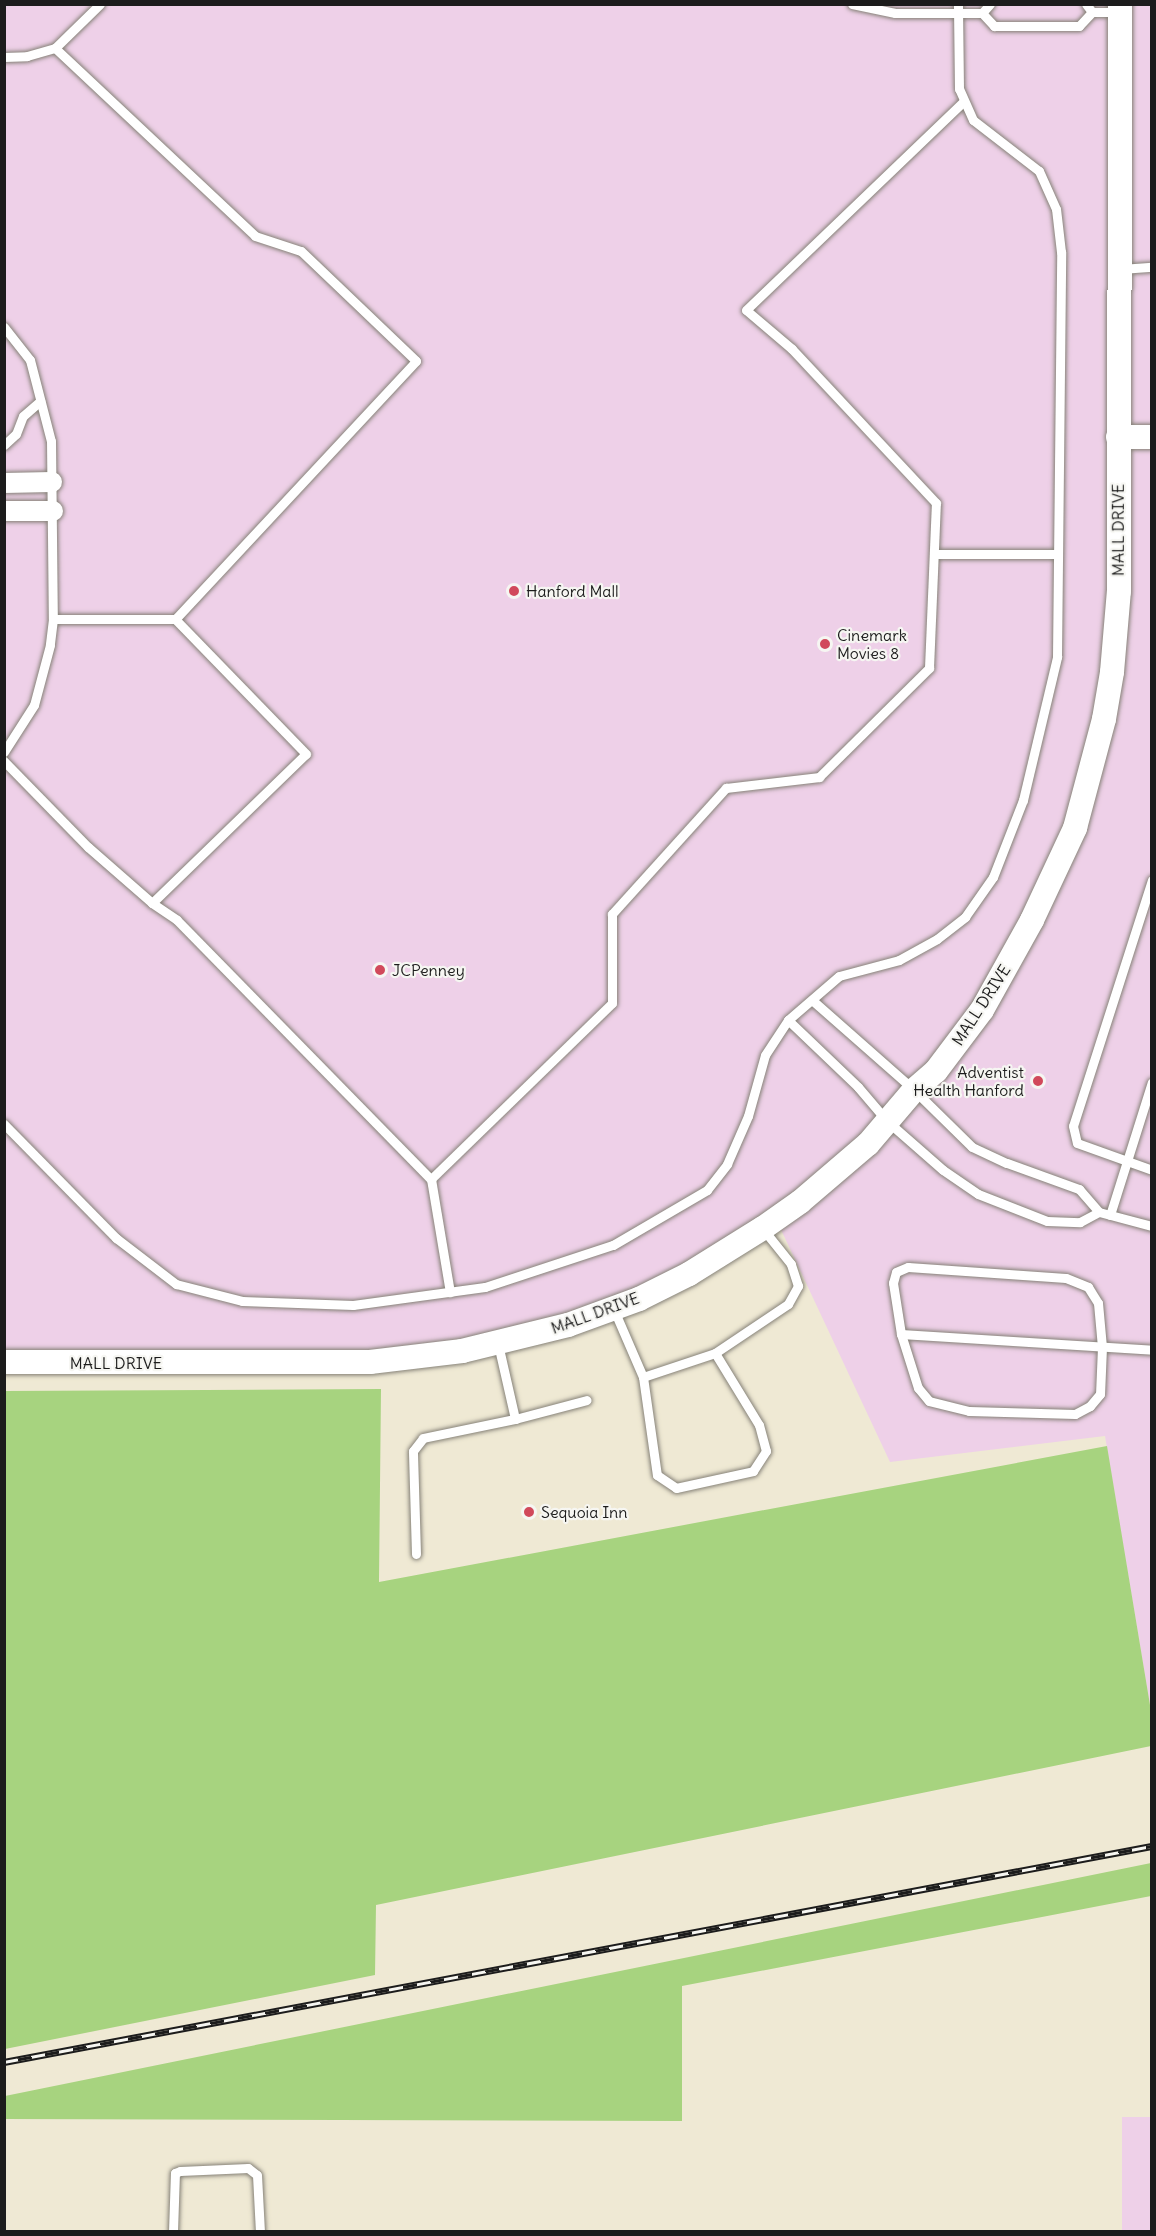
<!DOCTYPE html>
<html>
<head>
<meta charset="utf-8">
<style>
  body { margin:0 }
  #map { position:relative; width:1156px; height:2236px; overflow:hidden; background:#efe9d4; font-family:Delius,sans-serif }
  div>[style] { position:absolute }
  .built>* { inset:0; background:#eed0e8; transform-origin:0 0 }
  .green>* { inset:0; background:#a7d37f }
  .roads { filter:drop-shadow(0 0 2px #868278) drop-shadow(0 0 2px #868278) }
  .service>* { height:9px; margin:-4.5px; padding:0 4.5px; transform-origin:4.5px; border-radius:4.5px; background:#fff }
  .minor>* { height:20px; margin:-10px; padding:0 10px; transform-origin:10px; border-radius:10px; background:#fff }
  .tertiary>* { height:24px; margin:-12px; padding:0 12px; transform-origin:12px; border-radius:12px; background:#fff }
  .rail>* { height:7px; margin-top:-3.5px; transform-origin:0; background:repeating-linear-gradient(90deg,#f6f6f2 0 14px,#1c1c1c 0 28px); box-sizing:border-box; border-block:2px solid #1c1c1c }
  .dots>* { width:16px; height:16px; translate:-50% -50%; box-sizing:border-box; border:3px solid #f6f6f2; border-radius:50% }
  span { translate:-50% -50%; white-space:nowrap; text-align:center; line-height:1.15; -webkit-text-stroke:4.5px #f6f6f2; paint-order:stroke }
  .street-label { font-size:16px; color:#1c1c1c }
  .poi-label { font-size:16px; color:#1c1c1c }
  .left { translate:0 -50%; text-align:left }
  .right { translate:-100% -50%; text-align:right }
  .frame { position:absolute; inset:0; border:6px solid #1c1c1c; pointer-events:none }
</style>
</head>
<body>
<div id="map">
  <div class="built">
    <div style="clip-path:polygon(5px 5px,1151px 5px,1151px 1711px,1105px 1436px,890px 1462px,776px 1219px,718px 1259px,462px 1351px,5px 1362px)"></div>
    <div style="left:1122px;top:2117px;width:29px;height:114px"></div>
  </div>
  <div class="green">
    <div style="clip-path:polygon(381px 1389px,379px 1582px,1107px 1446px,1151px 1711px,1151px 1746px,376px 1905px,375px 1975px,5px 2049px,5px 1391px)"></div>
    <div style="clip-path:polygon(1151px 1863px,1151px 1896px,682px 1986px,682px 2121px,5px 2119px,5px 2096px)"></div>
  </div>
  <div class="roads">
    <div class="service">
      <div style="left:852px;top:4px;width:44px;rotate:11.8deg"></div>
      <div style="left:895px;top:13px;width:87px"></div>
      <div style="left:990px;top:4px;width:12px;rotate:132deg"></div>
      <div style="left:982px;top:13px;width:18px;rotate:47deg"></div>
      <div style="left:994px;top:26px;width:85px"></div>
      <div style="left:1079px;top:26px;width:19px;rotate:-47deg"></div>
      <div style="left:1086px;top:4px;width:10px;rotate:53deg"></div>
      <div style="left:1092px;top:12px;width:26px"></div>
      <div style="left:55px;top:48px;width:274px;rotate:43.2deg"></div>
      <div style="left:255px;top:236px;width:48px;rotate:18.1deg"></div>
      <div style="left:301px;top:251px;width:159px;rotate:43.7deg"></div>
      <div style="left:416px;top:361px;width:353px;rotate:133deg"></div>
      <div style="left:4px;top:57px;width:23px;rotate:-2deg"></div>
      <div style="left:27px;top:56px;width:29px;rotate:-16deg"></div>
      <div style="left:55px;top:48px;width:63px;rotate:-44.4deg"></div>
      <div style="left:1121px;top:269px;width:31px;rotate:-4deg"></div>
      <div style="left:4px;top:327px;width:42px;rotate:51.8deg"></div>
      <div style="left:30px;top:360px;width:84px;rotate:75.5deg"></div>
      <div style="left:51px;top:441px;width:178px;rotate:89.4deg"></div>
      <div style="left:53px;top:619px;width:26px;rotate:97deg"></div>
      <div style="left:50px;top:645px;width:62px;rotate:104.9deg"></div>
      <div style="left:34px;top:705px;width:56px;rotate:122.6deg"></div>
      <div style="left:4px;top:445px;width:16px;rotate:-43deg"></div>
      <div style="left:16px;top:434px;width:19px;rotate:-69deg"></div>
      <div style="left:23px;top:416px;width:23px;rotate:-41deg"></div>
      <div style="left:934px;top:554px;width:124px"></div>
      <div style="left:4px;top:761px;width:120px;rotate:45.7deg"></div>
      <div style="left:88px;top:847px;width:85px;rotate:41.2deg"></div>
      <div style="left:152px;top:903px;width:214px;rotate:-44.1deg"></div>
      <div style="left:306px;top:754px;width:188px;rotate:-134.1deg"></div>
      <div style="left:175px;top:619px;width:122px;rotate:180deg"></div>
      <div style="left:1152px;top:880px;width:258px;rotate:107.8deg"></div>
      <div style="left:1073px;top:1126px;width:17px;rotate:77deg"></div>
      <div style="left:1077px;top:1143px;width:80px;rotate:19.8deg"></div>
      <div style="left:152px;top:903px;width:30px;rotate:34deg"></div>
      <div style="left:177px;top:920px;width:363px;rotate:45.6deg"></div>
      <div style="left:431px;top:1179px;width:115px;rotate:80.5deg"></div>
      <div style="left:812px;top:1000px;width:136px;rotate:41.4deg"></div>
      <div style="left:914px;top:1090px;width:81px;rotate:44.5deg"></div>
      <div style="left:972px;top:1147px;width:38px;rotate:25deg"></div>
      <div style="left:1007px;top:1163px;width:77px;rotate:19.9deg"></div>
      <div style="left:1079px;top:1189px;width:30px;rotate:49deg"></div>
      <div style="left:1099px;top:1212px;width:55px;rotate:14.8deg"></div>
      <div style="left:788px;top:1020px;width:97px;rotate:43.7deg"></div>
      <div style="left:858px;top:1087px;width:45px;rotate:49.5deg"></div>
      <div style="left:887px;top:1121px;width:74px;rotate:41.2deg"></div>
      <div style="left:943px;top:1170px;width:42px;rotate:34.4deg"></div>
      <div style="left:978px;top:1194px;width:74px;rotate:21.4deg"></div>
      <div style="left:1047px;top:1221px;width:33px;rotate:2deg"></div>
      <div style="left:1080px;top:1222px;width:21px;rotate:-28deg"></div>
      <div style="left:4px;top:1124px;width:160px;rotate:45.5deg"></div>
      <div style="left:116px;top:1238px;width:76px;rotate:37.5deg"></div>
      <div style="left:176px;top:1284px;width:68px;rotate:14.4deg"></div>
      <div style="left:242px;top:1301px;width:111px;rotate:2.1deg"></div>
      <div style="left:353px;top:1305px;width:133px;rotate:-7.8deg"></div>
      <div style="left:485px;top:1287px;width:135px;rotate:-18.2deg"></div>
      <div style="left:613px;top:1245px;width:109px;rotate:-30.3deg"></div>
      <div style="left:707px;top:1190px;width:33px;rotate:-52deg"></div>
      <div style="left:727px;top:1164px;width:52px;rotate:-66.4deg"></div>
      <div style="left:748px;top:1116px;width:63px;rotate:-74.4deg"></div>
      <div style="left:765px;top:1055px;width:42px;rotate:-56.7deg"></div>
      <div style="left:788px;top:1020px;width:67px;rotate:-40.8deg"></div>
      <div style="left:839px;top:976px;width:62px;rotate:-14.9deg"></div>
      <div style="left:899px;top:960px;width:43px;rotate:-28.9deg"></div>
      <div style="left:937px;top:939px;width:36px;rotate:-38deg"></div>
      <div style="left:965px;top:917px;width:49px;rotate:-55deg"></div>
      <div style="left:993px;top:877px;width:83px;rotate:-68.7deg"></div>
      <div style="left:1023px;top:800px;width:147px;rotate:-76.6deg"></div>
      <div style="left:1057px;top:657px;width:405px;rotate:-89.4deg"></div>
      <div style="left:1061px;top:252px;width:43px;rotate:-96.6deg"></div>
      <div style="left:1056px;top:209px;width:42px;rotate:-114.1deg"></div>
      <div style="left:1039px;top:171px;width:83px;rotate:-142.3deg"></div>
      <div style="left:973px;top:120px;width:34px;rotate:-114deg"></div>
      <div style="left:959px;top:89px;width:85px;rotate:-90.7deg"></div>
      <div style="left:431px;top:1179px;width:252px;rotate:-44.2deg"></div>
      <div style="left:612px;top:1003px;width:89px;rotate:-90deg"></div>
      <div style="left:612px;top:914px;width:170px;rotate:-47.9deg"></div>
      <div style="left:726px;top:788px;width:94px;rotate:-6.7deg"></div>
      <div style="left:819px;top:777px;width:155px;rotate:-44.7deg"></div>
      <div style="left:929px;top:668px;width:165px;rotate:-87.6deg"></div>
      <div style="left:936px;top:503px;width:211px;rotate:-133.1deg"></div>
      <div style="left:792px;top:349px;width:60px;rotate:-139.7deg"></div>
      <div style="left:746px;top:310px;width:302px;rotate:-43.8deg"></div>
      <div style="left:1110px;top:1215px;width:139px;rotate:-72.5deg"></div>
      <div style="left:908px;top:1267px;width:158px;rotate:4deg"></div>
      <div style="left:1066px;top:1278px;width:24px;rotate:22deg"></div>
      <div style="left:1088px;top:1287px;width:19px;rotate:58deg"></div>
      <div style="left:1098px;top:1303px;width:44px;rotate:84.8deg"></div>
      <div style="left:1102px;top:1347px;width:47px;rotate:92.4deg"></div>
      <div style="left:1100px;top:1394px;width:16px;rotate:130deg"></div>
      <div style="left:1090px;top:1406px;width:17px;rotate:152deg"></div>
      <div style="left:1075px;top:1414px;width:106px;rotate:-178.4deg"></div>
      <div style="left:969px;top:1411px;width:41px;rotate:-166deg"></div>
      <div style="left:929px;top:1401px;width:17px;rotate:-130deg"></div>
      <div style="left:918px;top:1388px;width:57px;rotate:-107.5deg"></div>
      <div style="left:901px;top:1334px;width:52px;rotate:-98.9deg"></div>
      <div style="left:893px;top:1283px;width:11px;rotate:-75deg"></div>
      <div style="left:896px;top:1272px;width:13px;rotate:-23deg"></div>
      <div style="left:614px;top:1310px;width:73px;rotate:66.6deg"></div>
      <div style="left:643px;top:1377px;width:76px;rotate:-18.4deg"></div>
      <div style="left:715px;top:1353px;width:88px;rotate:-33.9deg"></div>
      <div style="left:788px;top:1304px;width:21px;rotate:-61deg"></div>
      <div style="left:798px;top:1286px;width:23px;rotate:-108deg"></div>
      <div style="left:791px;top:1264px;width:45px;rotate:-128.7deg"></div>
      <div style="left:901px;top:1334px;width:252px;rotate:3.6deg"></div>
      <div style="left:498px;top:1344px;width:77px;rotate:77.2deg"></div>
      <div style="left:515px;top:1419px;width:74px;rotate:-14.8deg"></div>
      <div style="left:643px;top:1377px;width:99px;rotate:81.9deg"></div>
      <div style="left:657px;top:1475px;width:23px;rotate:34deg"></div>
      <div style="left:676px;top:1488px;width:79px;rotate:-12.4deg"></div>
      <div style="left:753px;top:1471px;width:24px;rotate:-57deg"></div>
      <div style="left:766px;top:1451px;width:27px;rotate:-105deg"></div>
      <div style="left:759px;top:1425px;width:84px;rotate:-121.4deg"></div>
      <div style="left:416px;top:1554px;width:103px;rotate:-91.7deg"></div>
      <div style="left:413px;top:1451px;width:16px;rotate:-52deg"></div>
      <div style="left:423px;top:1438px;width:94px;rotate:-11.7deg"></div>
      <div style="left:173px;top:2232px;width:59px;rotate:-88.1deg"></div>
      <div style="left:175px;top:2173px;width:5px;rotate:-22deg"></div>
      <div style="left:180px;top:2171px;width:68px;rotate:-2.5deg"></div>
      <div style="left:248px;top:2168px;width:11px;rotate:38deg"></div>
      <div style="left:257px;top:2175px;width:57px;rotate:87deg"></div>
    </div>
    <div class="minor">
      <div style="left:4px;top:483px;width:48px;rotate:-1.2deg"></div>
      <div style="left:4px;top:511px;width:49px"></div>
    </div>
    <div class="tertiary">
      <div style="left:1118px;top:437px;width:34px"></div>
      <div style="left:4px;top:1362px;width:366px"></div>
      <div style="left:370px;top:1362px;width:93px;rotate:-6.8deg"></div>
      <div style="left:462px;top:1351px;width:109px;rotate:-13.8deg"></div>
      <div style="left:568px;top:1325px;width:76px;rotate:-20.1deg"></div>
      <div style="left:639px;top:1299px;width:56px;rotate:-26.6deg"></div>
      <div style="left:689px;top:1274px;width:87px;rotate:-31.9deg"></div>
      <div style="left:763px;top:1228px;width:45px;rotate:-35.1deg"></div>
      <div style="left:800px;top:1202px;width:89px;rotate:-40.5deg"></div>
      <div style="left:868px;top:1144px;width:71px;rotate:-49.6deg"></div>
      <div style="left:914px;top:1090px;width:29px;rotate:-41deg"></div>
      <div style="left:936px;top:1071px;width:76px;rotate:-53deg"></div>
      <div style="left:982px;top:1010px;width:103px;rotate:-60.9deg"></div>
      <div style="left:1032px;top:920px;width:102px;rotate:-64.9deg"></div>
      <div style="left:1075px;top:828px;width:113px;rotate:-75.1deg"></div>
      <div style="left:1104px;top:719px;width:48px;rotate:-80.3deg"></div>
      <div style="left:1112px;top:672px;width:81px;rotate:-85.1deg"></div>
      <div style="left:1119px;top:591px;width:587px;rotate:-89.9deg"></div>
    </div>
  </div>
  <div class="rail">
    <div style="left:4px;top:2062px;width:1168px;rotate:-10.66deg"></div>
  </div>
  <div class="dots">
    <div style="left:514px;top:591px;background:#d1495b"></div>
    <div style="left:825px;top:644px;background:#d1495b"></div>
    <div style="left:380px;top:970px;background:#d1495b"></div>
    <div style="left:1038px;top:1081px;background:#d1495b"></div>
    <div style="left:529px;top:1512px;background:#d1495b"></div>
  </div>
  <div class="street-label">
    <span style="left:1118px;top:530px;rotate:-90deg">MALL DRIVE</span>
    <span style="left:981px;top:1005px;rotate:-57deg">MALL DRIVE</span>
    <span style="left:595px;top:1313px;rotate:-20deg">MALL DRIVE</span>
    <span style="left:116px;top:1363px">MALL DRIVE</span>
  </div>
  <div class="poi-label">
    <span class="left" style="left:526px;top:591px">Hanford Mall</span>
    <span class="left" style="left:837px;top:644px">Cinemark<br>Movies 8</span>
    <span class="left" style="left:392px;top:970px">JCPenney</span>
    <span class="right" style="left:1024px;top:1081px">Adventist<br>Health Hanford</span>
    <span class="left" style="left:541px;top:1512px">Sequoia Inn</span>
  </div>
  <div class="frame"></div>
</div>
</body>
</html>
